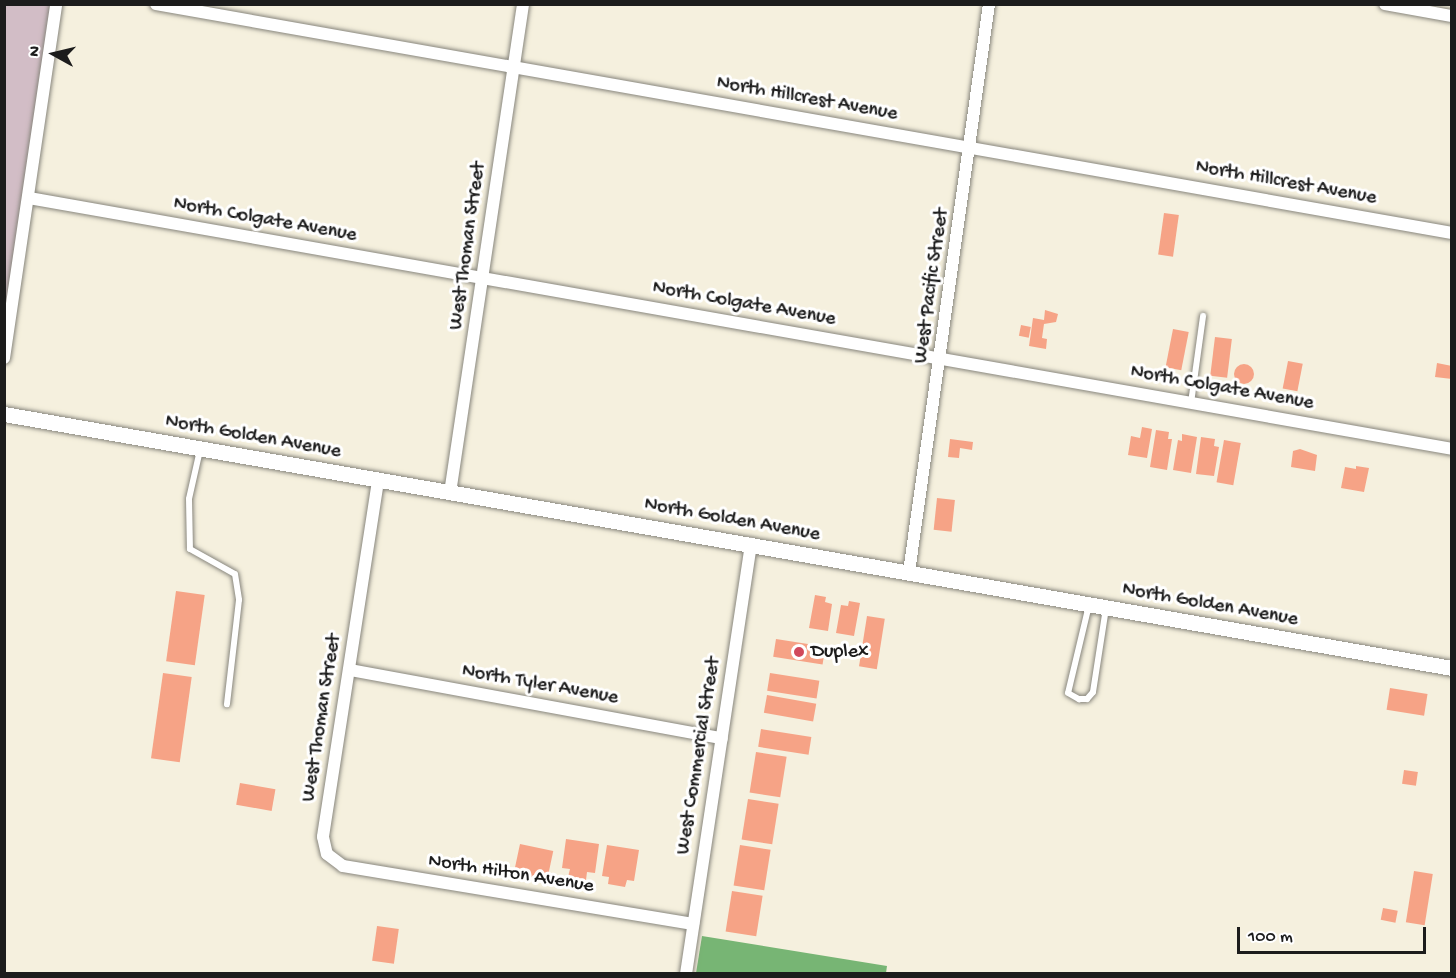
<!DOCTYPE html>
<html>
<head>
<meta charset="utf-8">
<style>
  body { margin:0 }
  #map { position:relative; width:1456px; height:978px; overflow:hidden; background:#f5f0de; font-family:"Gochi Hand",sans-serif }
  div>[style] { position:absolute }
  .industrial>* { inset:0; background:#d2bdc6 }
  .forest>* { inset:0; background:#77b574 }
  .building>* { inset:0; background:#f6a386; transform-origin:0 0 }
  .round { border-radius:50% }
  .roads { filter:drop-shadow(0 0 2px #88867d) drop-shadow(0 0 2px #88867d) }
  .service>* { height:6px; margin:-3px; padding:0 3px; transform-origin:3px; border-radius:3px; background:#fff }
  .minor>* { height:12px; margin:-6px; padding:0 6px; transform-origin:6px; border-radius:6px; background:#fff }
  .tertiary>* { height:15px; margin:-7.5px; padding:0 7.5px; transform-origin:7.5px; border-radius:7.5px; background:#fff }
  .dots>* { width:16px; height:16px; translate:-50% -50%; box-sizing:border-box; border:3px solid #fff; border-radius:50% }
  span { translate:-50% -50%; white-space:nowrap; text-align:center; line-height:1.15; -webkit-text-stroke:6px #fff; paint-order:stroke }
  .street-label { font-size:20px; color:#1c1c1c }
  .poi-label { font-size:20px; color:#1c1c1c }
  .left { translate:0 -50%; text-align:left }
  .frame { position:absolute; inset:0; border:6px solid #1c1c1c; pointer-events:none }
  .north { position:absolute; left:24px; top:24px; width:60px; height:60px; -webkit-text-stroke:4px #fff; paint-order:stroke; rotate:278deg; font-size:16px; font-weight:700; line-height:24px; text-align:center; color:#1c1c1c }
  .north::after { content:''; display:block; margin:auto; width:21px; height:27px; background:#1c1c1c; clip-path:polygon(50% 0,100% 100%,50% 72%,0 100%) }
  .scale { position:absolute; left:1237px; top:927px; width:189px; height:27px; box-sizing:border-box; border:3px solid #1c1c1c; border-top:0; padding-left:8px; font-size:18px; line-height:21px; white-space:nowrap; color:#1c1c1c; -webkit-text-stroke:4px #fff; paint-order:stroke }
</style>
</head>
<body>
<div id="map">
  <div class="industrial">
    <div style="clip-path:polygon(5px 5px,51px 5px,5px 314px)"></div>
  </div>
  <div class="forest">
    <div style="clip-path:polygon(702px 936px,887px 966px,886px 973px,696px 973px)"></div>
  </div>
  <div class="building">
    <div style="left:1164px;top:213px;width:15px;height:42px;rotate:8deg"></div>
    <div style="clip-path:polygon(1045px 310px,1058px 314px,1056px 322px,1044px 324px,1042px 338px,1047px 339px,1046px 349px,1029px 346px,1033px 318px,1044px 320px)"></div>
    <div style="left:1021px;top:325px;width:10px;height:11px;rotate:11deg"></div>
    <div style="left:1173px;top:329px;width:16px;height:39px;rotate:11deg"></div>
    <div style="left:1215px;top:337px;width:17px;height:39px;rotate:7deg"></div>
    <div style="left:1288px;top:361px;width:15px;height:28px;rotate:11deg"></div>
    <div style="clip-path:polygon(1437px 363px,1452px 366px,1452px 379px,1435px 377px)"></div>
    <div class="round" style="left:1234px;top:364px;width:20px;height:20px"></div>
    <div style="clip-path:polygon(1142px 427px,1152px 429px,1147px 458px,1128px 455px,1131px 436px,1140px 438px)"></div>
    <div style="clip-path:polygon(1156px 430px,1169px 432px,1168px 439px,1172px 439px,1167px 470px,1150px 467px)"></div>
    <div style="clip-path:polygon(1182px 434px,1197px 437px,1191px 473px,1173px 470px,1178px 440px,1182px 441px)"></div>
    <div style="clip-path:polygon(1201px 437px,1215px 439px,1214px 446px,1219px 447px,1214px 476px,1196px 474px)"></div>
    <div style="clip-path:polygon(950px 439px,973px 442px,972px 450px,960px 448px,959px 458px,948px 457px)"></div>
    <div style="left:1224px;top:440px;width:17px;height:43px;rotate:10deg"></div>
    <div style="clip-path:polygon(1300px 449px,1317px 455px,1315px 471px,1291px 467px,1293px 451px)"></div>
    <div style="clip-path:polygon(1356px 466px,1369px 468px,1364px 492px,1341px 488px,1345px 467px,1356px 469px)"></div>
    <div style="left:937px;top:498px;width:18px;height:32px;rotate:6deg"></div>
    <div style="left:176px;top:591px;width:29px;height:71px;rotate:8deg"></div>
    <div style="clip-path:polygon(815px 595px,826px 597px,825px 602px,832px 604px,828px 631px,809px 628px)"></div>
    <div style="clip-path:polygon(849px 601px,860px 603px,854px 636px,836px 633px,841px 605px,848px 606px)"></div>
    <div style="left:867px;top:616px;width:18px;height:51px;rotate:9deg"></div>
    <div style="left:776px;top:639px;width:50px;height:18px;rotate:9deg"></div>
    <div style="left:163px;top:673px;width:29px;height:86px;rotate:8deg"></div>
    <div style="left:770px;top:673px;width:50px;height:18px;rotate:9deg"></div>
    <div style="left:1390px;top:688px;width:38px;height:22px;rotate:9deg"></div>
    <div style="left:767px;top:695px;width:50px;height:18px;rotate:10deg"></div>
    <div style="left:761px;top:729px;width:51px;height:18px;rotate:9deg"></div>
    <div style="left:756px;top:752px;width:31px;height:41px;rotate:9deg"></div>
    <div style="left:1404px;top:770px;width:14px;height:14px;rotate:8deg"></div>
    <div style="left:240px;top:783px;width:36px;height:22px;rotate:10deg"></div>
    <div style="left:748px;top:799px;width:31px;height:41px;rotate:9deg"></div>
    <div style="clip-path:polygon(566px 839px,599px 844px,595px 873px,587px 872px,586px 880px,568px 877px,570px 869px,562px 868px)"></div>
    <div style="left:520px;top:844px;width:34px;height:30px;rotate:12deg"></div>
    <div style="clip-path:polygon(607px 845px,639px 850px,634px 881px,627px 880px,625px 887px,608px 884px,609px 877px,602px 876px)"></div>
    <div style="left:740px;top:845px;width:31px;height:41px;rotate:9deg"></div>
    <div style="left:1414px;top:871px;width:19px;height:52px;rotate:9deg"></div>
    <div style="left:732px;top:891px;width:31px;height:41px;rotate:9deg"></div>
    <div style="left:1383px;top:908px;width:15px;height:12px;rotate:11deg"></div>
    <div style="left:377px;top:926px;width:22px;height:35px;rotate:8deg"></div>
  </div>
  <div class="roads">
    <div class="service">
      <div style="left:1191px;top:403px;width:88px;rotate:-82.1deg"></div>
      <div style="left:200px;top:450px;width:50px;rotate:102.7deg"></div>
      <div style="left:189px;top:499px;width:50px;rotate:88.9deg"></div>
      <div style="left:190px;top:549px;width:51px;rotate:29.1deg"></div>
      <div style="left:235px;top:574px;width:26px;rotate:81deg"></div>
      <div style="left:239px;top:600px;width:105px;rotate:96.6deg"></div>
      <div style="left:1089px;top:605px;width:90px;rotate:103.4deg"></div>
      <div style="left:1068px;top:693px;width:13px;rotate:29deg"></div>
      <div style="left:1079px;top:699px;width:8px"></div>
      <div style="left:1087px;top:699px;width:9px;rotate:-49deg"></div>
      <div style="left:1093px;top:692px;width:85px;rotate:-81.2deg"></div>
    </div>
    <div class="minor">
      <div style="left:156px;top:4px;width:1316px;rotate:10.02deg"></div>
      <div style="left:1385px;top:4px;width:68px;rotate:10.2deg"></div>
      <div style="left:29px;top:198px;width:1445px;rotate:10deg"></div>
      <div style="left:4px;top:358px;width:358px;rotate:-81.6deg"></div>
      <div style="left:378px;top:481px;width:360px;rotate:98.8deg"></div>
      <div style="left:323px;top:837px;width:17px;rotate:77deg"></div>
      <div style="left:327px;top:854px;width:20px;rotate:37deg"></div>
      <div style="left:343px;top:866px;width:355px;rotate:9.4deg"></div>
      <div style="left:450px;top:493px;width:494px;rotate:-81.5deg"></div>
      <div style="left:909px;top:572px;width:574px;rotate:-81.98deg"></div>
      <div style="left:350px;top:670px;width:378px;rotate:10.4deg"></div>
      <div style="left:686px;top:974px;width:435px;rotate:-81.4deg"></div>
    </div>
    <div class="tertiary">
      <div style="left:4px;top:414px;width:1470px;rotate:9.95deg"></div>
    </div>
  </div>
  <div class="dots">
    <div style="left:799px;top:652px;background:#d1495b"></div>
  </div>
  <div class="street-label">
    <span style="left:807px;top:99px;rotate:10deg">North Hillcrest Avenue</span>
    <span style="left:1286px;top:183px;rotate:10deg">North Hillcrest Avenue</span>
    <span style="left:265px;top:220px;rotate:10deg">North Colgate Avenue</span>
    <span style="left:468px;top:246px;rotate:-82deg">West Thoman Street</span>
    <span style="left:932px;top:286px;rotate:-82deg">West Pacific Street</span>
    <span style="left:744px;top:304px;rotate:10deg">North Colgate Avenue</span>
    <span style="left:1222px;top:388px;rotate:10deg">North Colgate Avenue</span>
    <span style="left:253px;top:437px;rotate:10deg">North Golden Avenue</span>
    <span style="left:732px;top:520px;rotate:10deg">North Golden Avenue</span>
    <span style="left:1210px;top:605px;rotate:10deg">North Golden Avenue</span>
    <span style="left:540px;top:685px;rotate:10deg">North Tyler Avenue</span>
    <span style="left:322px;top:718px;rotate:-81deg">West Thoman Street</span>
    <span style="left:699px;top:756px;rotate:-81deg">West Commercial Street</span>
    <span style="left:511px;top:874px;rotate:9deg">North Hilton Avenue</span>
  </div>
  <div class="poi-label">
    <span class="left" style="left:811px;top:652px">Duplex</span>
  </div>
  <div class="frame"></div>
  <div class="north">N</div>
  <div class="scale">100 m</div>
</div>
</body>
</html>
